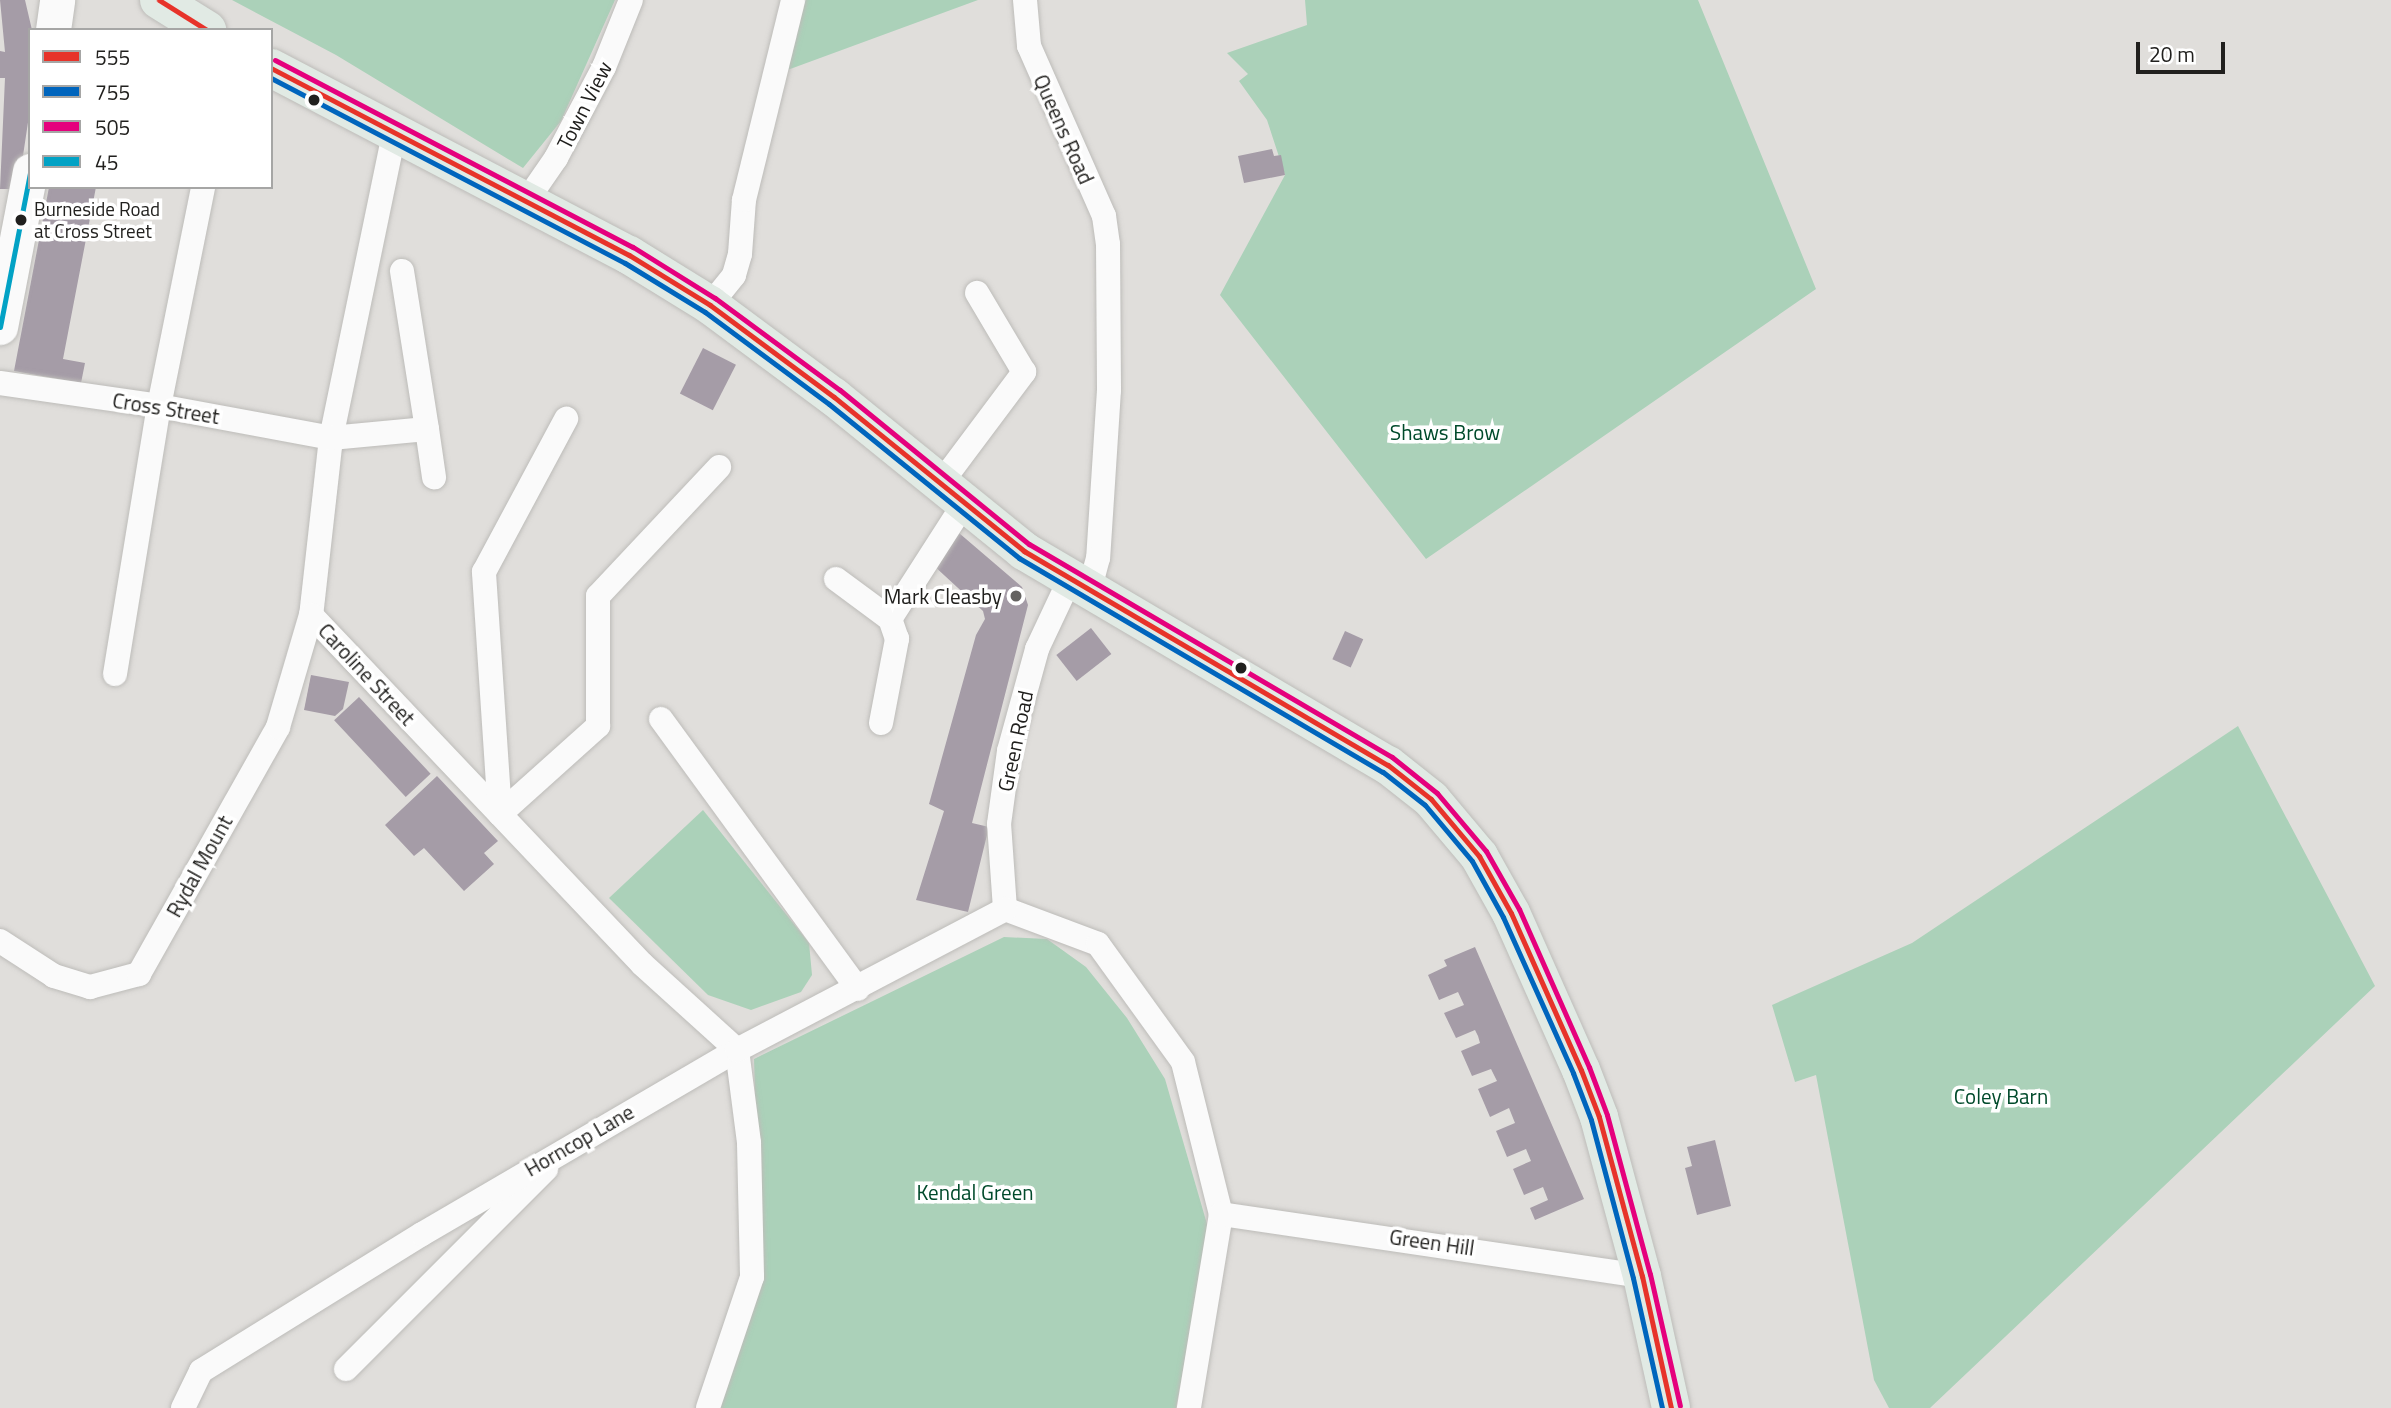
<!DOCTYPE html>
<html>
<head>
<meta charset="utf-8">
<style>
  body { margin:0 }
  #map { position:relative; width:2391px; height:1408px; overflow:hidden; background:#e0dedb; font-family:"Titillium Web",sans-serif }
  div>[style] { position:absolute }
  .green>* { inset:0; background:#abd1b9 }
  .building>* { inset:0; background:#a59ca7; transform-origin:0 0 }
  .roads { filter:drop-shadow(0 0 2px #bdbcb9) drop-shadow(0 0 2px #bdbcb9) }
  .street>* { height:24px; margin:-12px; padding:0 12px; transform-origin:12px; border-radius:12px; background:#fafafa }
  .secondary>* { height:35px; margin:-17.5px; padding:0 17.5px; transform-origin:17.5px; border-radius:17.5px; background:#fafafa }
  .highway>* { height:38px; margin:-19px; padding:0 19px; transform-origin:19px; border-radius:19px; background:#e1eae4 }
  .bus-1>* { height:5px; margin:-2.5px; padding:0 2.5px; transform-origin:2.5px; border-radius:2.5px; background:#e7332a }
  .bus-2>* { height:5px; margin:-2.5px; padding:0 2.5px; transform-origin:2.5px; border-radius:2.5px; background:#0065bd }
  .bus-3>* { height:5px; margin:-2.5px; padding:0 2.5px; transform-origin:2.5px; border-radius:2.5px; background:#e5007d }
  .bus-4>* { height:5px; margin:-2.5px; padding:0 2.5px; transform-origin:2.5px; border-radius:2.5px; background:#02a2c5 }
  .dots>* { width:19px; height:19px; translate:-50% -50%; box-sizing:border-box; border:4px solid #fff; border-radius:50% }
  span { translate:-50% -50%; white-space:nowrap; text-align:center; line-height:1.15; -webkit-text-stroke:7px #fff; paint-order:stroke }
  .bus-label { font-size:19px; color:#21201e }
  .left { translate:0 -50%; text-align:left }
  .street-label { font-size:21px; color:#21201e }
  .park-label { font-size:21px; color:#004a2b }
  .poi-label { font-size:21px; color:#21201e }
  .right { translate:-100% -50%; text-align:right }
  .legend { position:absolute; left:28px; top:28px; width:245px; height:161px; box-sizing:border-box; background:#fff; border:2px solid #a6a6a5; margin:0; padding:9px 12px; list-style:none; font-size:21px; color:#21201e }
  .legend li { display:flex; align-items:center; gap:14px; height:35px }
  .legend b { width:35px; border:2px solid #a6a6a5 }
  .scale { position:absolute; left:2136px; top:42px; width:89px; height:32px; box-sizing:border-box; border:4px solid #21201e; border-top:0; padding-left:9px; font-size:21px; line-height:24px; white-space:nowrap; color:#21201e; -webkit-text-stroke:5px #fff; paint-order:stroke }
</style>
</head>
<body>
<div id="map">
  <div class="green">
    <div style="clip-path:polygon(232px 0,615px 0,561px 121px,523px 168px,336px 55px)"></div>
    <div style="clip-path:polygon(801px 0,978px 0,782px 72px)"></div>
    <div style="clip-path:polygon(1305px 0,1698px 0,1816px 289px,1426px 559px,1220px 295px,1285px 175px,1267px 120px,1239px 81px,1248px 74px,1227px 53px,1307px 25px)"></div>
    <div style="clip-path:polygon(2238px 726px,2375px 986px,1930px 1408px,1889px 1408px,1874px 1380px,1816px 1075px,1795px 1082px,1772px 1005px,1912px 943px)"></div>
    <div style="clip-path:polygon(703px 810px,809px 943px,812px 975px,801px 992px,751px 1010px,708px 995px,609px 898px)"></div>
    <div style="clip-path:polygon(1004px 937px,1047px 939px,1086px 967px,1127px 1018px,1165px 1079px,1209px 1231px,1176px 1408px,718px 1408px,760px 1276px,754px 1059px)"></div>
  </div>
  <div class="building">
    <div style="clip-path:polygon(0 0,25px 0,32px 30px,30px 109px,18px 189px,0 189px,5px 78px,0 78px,0 51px,5px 52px)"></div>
    <div style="clip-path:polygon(1272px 149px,1274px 156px,1281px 155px,1285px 175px,1244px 183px,1238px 156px)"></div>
    <div style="clip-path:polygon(49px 187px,96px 187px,63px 359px,85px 363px,81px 383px,14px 371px)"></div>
    <div style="left:703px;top:348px;width:37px;height:51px;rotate:27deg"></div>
    <div style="clip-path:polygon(959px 533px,1022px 587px,1028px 605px,972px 823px,989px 827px,968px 912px,916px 900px,944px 811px,929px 804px,976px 635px,985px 619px,983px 611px,932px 564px)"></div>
    <div style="left:1091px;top:628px;width:33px;height:44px;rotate:52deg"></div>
    <div style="left:1345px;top:631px;width:20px;height:31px;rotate:24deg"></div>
    <div style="clip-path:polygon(311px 675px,349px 682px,343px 709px,335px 716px,304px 710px)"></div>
    <div style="left:359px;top:697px;width:105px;height:34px;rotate:47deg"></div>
    <div style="clip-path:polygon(437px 776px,498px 841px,484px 853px,494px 864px,464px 891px,424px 848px,414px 856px,385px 825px)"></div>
    <div style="clip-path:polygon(1475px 947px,1584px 1199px,1535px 1220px,1530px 1208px,1548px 1200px,1543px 1187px,1524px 1195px,1513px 1169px,1531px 1161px,1526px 1149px,1507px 1157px,1496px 1131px,1515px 1123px,1509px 1108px,1490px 1117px,1478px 1089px,1497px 1081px,1491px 1069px,1472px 1076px,1461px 1051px,1480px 1043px,1478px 1036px,1475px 1030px,1456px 1038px,1444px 1013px,1464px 1005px,1458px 992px,1439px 1000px,1428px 975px,1447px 966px,1444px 960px)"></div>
    <div style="clip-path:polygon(1715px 1140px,1731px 1206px,1697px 1215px,1685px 1168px,1692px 1166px,1687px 1147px)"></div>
  </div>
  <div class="roads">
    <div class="street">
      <div style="left:1025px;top:0;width:46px;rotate:85deg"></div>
      <div style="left:1029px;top:46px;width:186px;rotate:66.2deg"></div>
      <div style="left:1104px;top:216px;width:28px;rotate:82deg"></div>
      <div style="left:1108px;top:244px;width:146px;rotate:89.6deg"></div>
      <div style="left:1109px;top:390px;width:168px;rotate:93.7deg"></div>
      <div style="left:1098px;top:558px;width:35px;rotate:105deg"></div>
      <div style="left:394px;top:134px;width:310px;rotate:101.7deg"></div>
      <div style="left:331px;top:438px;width:178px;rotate:96.4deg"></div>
      <div style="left:311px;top:615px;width:481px;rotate:46.5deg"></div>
      <div style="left:642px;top:964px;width:128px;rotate:42.2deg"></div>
      <div style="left:737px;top:1050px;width:94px;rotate:82.6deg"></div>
      <div style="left:749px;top:1143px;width:134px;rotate:88.7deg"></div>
      <div style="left:752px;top:1277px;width:138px;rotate:108.6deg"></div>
      <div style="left:525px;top:203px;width:55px;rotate:-55.4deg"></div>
      <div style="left:556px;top:158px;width:103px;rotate:-62.2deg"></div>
      <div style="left:604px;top:67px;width:72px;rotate:-68.1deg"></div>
      <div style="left:710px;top:305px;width:38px;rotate:-51deg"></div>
      <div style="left:734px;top:275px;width:22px;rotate:-74deg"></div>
      <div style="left:740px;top:254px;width:54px;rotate:-85.8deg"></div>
      <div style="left:744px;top:200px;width:206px;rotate:-76.2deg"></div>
      <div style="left:0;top:383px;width:161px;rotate:8.2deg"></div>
      <div style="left:159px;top:406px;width:175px;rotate:10.5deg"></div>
      <div style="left:331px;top:438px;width:96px;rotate:-5.4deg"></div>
      <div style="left:427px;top:429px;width:160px;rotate:-99deg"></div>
      <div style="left:427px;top:429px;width:49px;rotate:81.7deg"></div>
      <div style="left:941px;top:483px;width:139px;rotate:-53.2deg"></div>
      <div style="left:1024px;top:372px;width:92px;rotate:-120.7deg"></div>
      <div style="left:836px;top:579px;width:67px;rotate:36.5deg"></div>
      <div style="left:115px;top:674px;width:272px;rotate:-80.7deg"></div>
      <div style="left:159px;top:406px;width:223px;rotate:-78.6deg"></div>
      <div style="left:661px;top:719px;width:334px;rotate:53.9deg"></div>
      <div style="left:881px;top:723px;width:86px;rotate:-79.2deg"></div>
      <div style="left:897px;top:639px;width:21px;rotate:-109deg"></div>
      <div style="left:890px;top:619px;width:139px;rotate:-57.3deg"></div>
      <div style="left:500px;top:814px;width:132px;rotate:-41.9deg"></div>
      <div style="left:598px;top:726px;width:130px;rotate:-90deg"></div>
      <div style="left:598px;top:596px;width:177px;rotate:-46.8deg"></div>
      <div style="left:500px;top:814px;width:243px;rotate:-93.8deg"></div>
      <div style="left:484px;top:572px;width:174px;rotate:-61.8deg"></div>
      <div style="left:1005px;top:909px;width:99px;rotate:20.6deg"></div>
      <div style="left:1098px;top:944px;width:145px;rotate:54.2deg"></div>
      <div style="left:1183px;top:1062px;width:157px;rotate:76deg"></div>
      <div style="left:1221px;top:1214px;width:197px;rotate:99.4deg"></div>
      <div style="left:1005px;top:909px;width:85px;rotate:-94deg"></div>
      <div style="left:999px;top:824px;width:74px;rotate:-82.2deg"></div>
      <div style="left:1009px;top:751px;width:106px;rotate:-74.6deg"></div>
      <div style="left:1037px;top:649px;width:75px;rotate:-64.8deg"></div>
      <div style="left:0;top:941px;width:64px;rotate:32.9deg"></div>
      <div style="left:54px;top:976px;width:38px;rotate:17deg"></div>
      <div style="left:90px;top:987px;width:51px;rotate:-14.9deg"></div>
      <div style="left:139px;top:974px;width:283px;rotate:-60.6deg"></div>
      <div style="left:278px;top:727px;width:117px;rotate:-73.6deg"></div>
      <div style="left:1221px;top:1214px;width:426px;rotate:8.4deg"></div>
      <div style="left:346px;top:1369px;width:283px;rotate:-45deg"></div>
      <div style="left:183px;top:1408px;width:41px;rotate:-64.1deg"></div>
      <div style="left:201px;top:1371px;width:260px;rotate:-31.8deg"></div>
      <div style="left:422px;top:1234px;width:365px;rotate:-30.3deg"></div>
      <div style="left:737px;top:1050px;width:303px;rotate:-27.7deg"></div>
    </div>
    <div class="secondary">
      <div style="left:53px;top:30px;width:30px;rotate:-82deg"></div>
      <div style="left:0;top:327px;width:159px;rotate:-79.1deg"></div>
    </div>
    <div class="highway">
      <div style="left:159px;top:0;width:57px;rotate:32deg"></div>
      <div style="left:271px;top:68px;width:404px;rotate:27.6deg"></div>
      <div style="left:629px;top:255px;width:95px;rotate:31.7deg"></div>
      <div style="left:710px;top:305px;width:154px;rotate:36.6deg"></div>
      <div style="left:834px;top:397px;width:245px;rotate:39deg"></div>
      <div style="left:1024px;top:551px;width:422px;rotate:30.5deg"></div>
      <div style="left:1388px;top:765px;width:55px;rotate:38.3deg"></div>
      <div style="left:1431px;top:799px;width:75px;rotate:49.9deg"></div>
      <div style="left:1479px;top:856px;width:65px;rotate:60.7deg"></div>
      <div style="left:1511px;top:913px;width:172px;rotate:66deg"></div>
      <div style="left:1581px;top:1070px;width:50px;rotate:69deg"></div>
      <div style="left:1599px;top:1117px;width:165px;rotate:74.9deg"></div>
      <div style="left:1642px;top:1276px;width:135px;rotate:77.6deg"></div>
    </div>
  </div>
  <div class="bus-1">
    <div style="left:159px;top:0;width:57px;rotate:32deg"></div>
    <div style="left:271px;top:68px;width:404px;rotate:27.6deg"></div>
    <div style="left:629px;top:255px;width:95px;rotate:31.7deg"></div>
    <div style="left:710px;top:305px;width:154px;rotate:36.6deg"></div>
    <div style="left:834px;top:397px;width:245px;rotate:39deg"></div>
    <div style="left:1024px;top:551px;width:422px;rotate:30.5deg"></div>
    <div style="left:1388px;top:765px;width:55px;rotate:38.3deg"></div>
    <div style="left:1431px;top:799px;width:75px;rotate:49.9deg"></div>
    <div style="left:1479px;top:856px;width:65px;rotate:60.7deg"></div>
    <div style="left:1511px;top:913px;width:172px;rotate:66deg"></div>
    <div style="left:1581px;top:1070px;width:50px;rotate:69deg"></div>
    <div style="left:1599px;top:1117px;width:165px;rotate:74.9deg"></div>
    <div style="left:1642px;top:1276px;width:135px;rotate:77.6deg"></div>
  </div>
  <div class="bus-2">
    <div style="left:271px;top:78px;width:399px;rotate:27.6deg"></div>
    <div style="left:625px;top:263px;width:94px;rotate:31.5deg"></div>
    <div style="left:705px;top:312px;width:154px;rotate:36.6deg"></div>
    <div style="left:829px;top:404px;width:245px;rotate:39deg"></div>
    <div style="left:1019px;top:558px;width:422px;rotate:30.5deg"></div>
    <div style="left:1383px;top:772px;width:53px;rotate:38.2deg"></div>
    <div style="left:1425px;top:805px;width:73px;rotate:50deg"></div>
    <div style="left:1472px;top:861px;width:64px;rotate:61deg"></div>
    <div style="left:1503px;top:917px;width:171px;rotate:65.8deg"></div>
    <div style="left:1573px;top:1073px;width:50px;rotate:69deg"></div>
    <div style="left:1591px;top:1120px;width:163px;rotate:75.1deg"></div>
    <div style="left:1633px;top:1278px;width:133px;rotate:77.4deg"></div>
  </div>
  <div class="bus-3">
    <div style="left:275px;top:60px;width:404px;rotate:27.6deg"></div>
    <div style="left:633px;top:247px;width:97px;rotate:31.9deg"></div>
    <div style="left:715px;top:298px;width:155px;rotate:36.4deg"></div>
    <div style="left:840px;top:390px;width:244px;rotate:39.2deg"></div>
    <div style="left:1029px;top:544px;width:421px;rotate:30.4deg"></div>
    <div style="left:1392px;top:757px;width:58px;rotate:38.7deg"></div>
    <div style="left:1437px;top:793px;width:76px;rotate:49.8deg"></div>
    <div style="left:1486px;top:851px;width:67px;rotate:60.4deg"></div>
    <div style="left:1519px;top:909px;width:173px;rotate:66.1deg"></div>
    <div style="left:1589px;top:1067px;width:51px;rotate:69.4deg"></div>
    <div style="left:1607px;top:1115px;width:165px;rotate:74.9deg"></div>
    <div style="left:1650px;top:1274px;width:135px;rotate:77.2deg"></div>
  </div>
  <div class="bus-4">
    <div style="left:0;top:327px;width:158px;rotate:-79deg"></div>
  </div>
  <div class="dots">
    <div style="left:314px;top:100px;background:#21201e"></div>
    <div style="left:21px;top:220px;background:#21201e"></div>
    <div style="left:1016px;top:596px;background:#646260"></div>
    <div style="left:1241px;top:668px;background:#21201e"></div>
  </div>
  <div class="bus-label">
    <span class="left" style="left:34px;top:220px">Burneside Road<br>at Cross Street</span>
  </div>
  <div class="street-label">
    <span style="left:584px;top:105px;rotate:-63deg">Town View</span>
    <span style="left:1064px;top:129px;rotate:66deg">Queens Road</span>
    <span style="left:166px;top:408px;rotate:9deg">Cross Street</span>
    <span style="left:367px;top:674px;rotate:47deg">Caroline Street</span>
    <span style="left:1015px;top:741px;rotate:-78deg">Green Road</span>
    <span style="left:199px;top:866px;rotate:-61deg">Rydal Mount</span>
    <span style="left:579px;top:1140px;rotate:-30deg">Horncop Lane</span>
    <span style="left:1432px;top:1242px;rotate:8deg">Green Hill</span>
  </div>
  <div class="park-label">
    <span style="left:1445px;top:432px">Shaws Brow</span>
    <span style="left:2001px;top:1096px">Coley Barn</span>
    <span style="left:975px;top:1192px">Kendal Green</span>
  </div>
  <div class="poi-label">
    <span class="right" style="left:1002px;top:596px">Mark Cleasby</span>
  </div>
  <ul class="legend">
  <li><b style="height:9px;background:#e7332a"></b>555</li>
  <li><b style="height:9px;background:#0065bd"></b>755</li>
  <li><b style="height:9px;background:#e5007d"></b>505</li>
  <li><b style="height:9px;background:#02a2c5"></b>45</li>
  </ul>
  <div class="scale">20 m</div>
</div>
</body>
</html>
